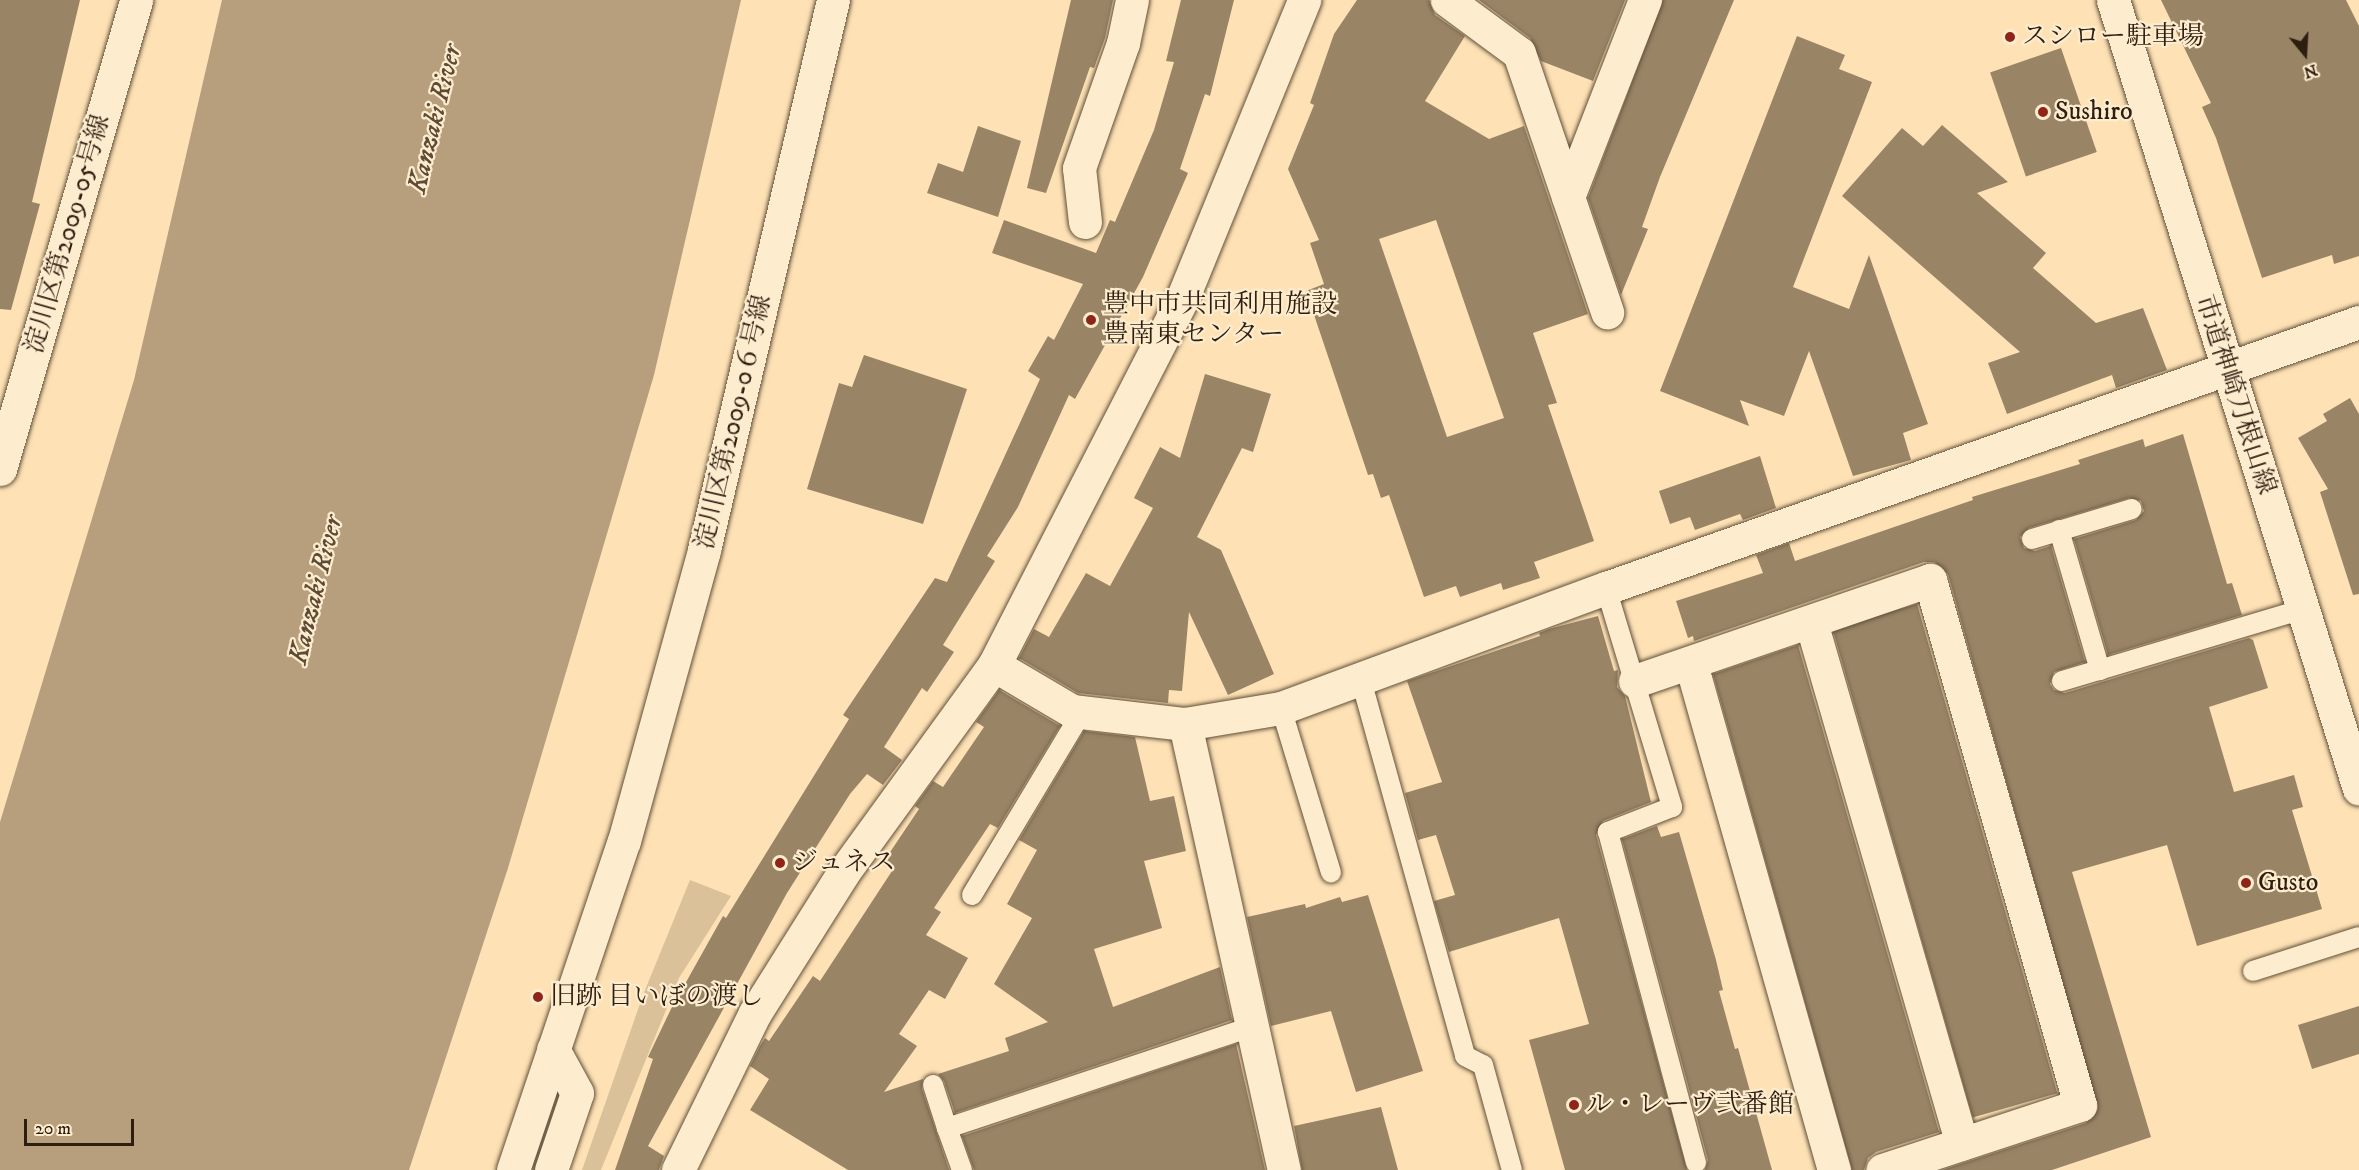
<!DOCTYPE html>
<html>
<head>
<meta charset="utf-8">
<style>
  body { margin:0 }
  #map { position:relative; width:2359px; height:1170px; overflow:hidden; background:#fee2b5; font-family:"IM FELL DW Pica","Noto Serif JP",serif }
  div>[style] { position:absolute }
  .green>* { inset:0; background:#dac199 }
  .water>* { inset:0; background:#b79f7d }
  .building>* { inset:0; background:#9a8466; transform-origin:0 0 }
  .roads { filter:drop-shadow(0 0 2px #614f39) drop-shadow(0 0 2px #614f39) }
  .lane>* { height:20px; margin:-10px; padding:0 10px; transform-origin:10px; border-radius:10px; background:#feeccf }
  .street>* { height:33px; margin:-16.5px; padding:0 16.5px; transform-origin:16.5px; border-radius:16.5px; background:#feeccf }
  .secondary>* { height:33px; margin:-16.5px; padding:0 16.5px; transform-origin:16.5px; border-radius:16.5px; background:#feeccf }
  .dots>* { width:16px; height:16px; translate:-50% -50%; box-sizing:border-box; border:3px solid #feeccf; border-radius:50% }
  span { translate:-50% -50%; white-space:nowrap; text-align:center; line-height:1.15; -webkit-text-stroke:4.5px #feeccf; paint-order:stroke }
  .poi-label { font-size:26px; color:#2d1e10 }
  .left { translate:0 -50%; text-align:left }
  .street-label { font-size:26px; color:#2d1e10 }
  .water-label { font-size:27px; color:#5d4b36; font-style:italic }
  .north { position:absolute; left:2275px; top:24px; width:60px; height:60px; -webkit-text-stroke:4px #feeccf; paint-order:stroke; rotate:162deg; font-size:16px; font-weight:700; line-height:24px; text-align:center; color:#2d1e10 }
  .north::after { content:''; display:block; margin:auto; width:21px; height:27px; background:#2d1e10; clip-path:polygon(50% 0,100% 100%,50% 72%,0 100%) }
  .scale { position:absolute; left:24px; top:1119px; width:110px; height:27px; box-sizing:border-box; border:3px solid #2d1e10; border-top:0; padding-left:8px; font-size:18px; line-height:21px; white-space:nowrap; color:#2d1e10; -webkit-text-stroke:4px #feeccf; paint-order:stroke }
</style>
</head>
<body>
<div id="map">
  <div class="green">
    <div style="clip-path:polygon(690px 880px,731px 896px,679px 978px,601px 1170px,582px 1170px,643px 995px)"></div>
  </div>
  <div class="water">
    <div style="clip-path:polygon(222px 0,741px 0,654px 375px,508px 868px,409px 1170px,0 1170px,0 822px,134px 380px)"></div>
  </div>
  <div class="building">
    <div style="clip-path:polygon(0 0,80px 0,32px 202px,40px 204px,11px 310px,0 309px)"></div>
    <div style="clip-path:polygon(1071px 0,1113px 0,1105px 38px,1094px 68px,1090px 67px,1046px 193px,1027px 188px)"></div>
    <div style="clip-path:polygon(1181px 0,1234px 0,1210px 96px,1205px 94px,1180px 169px,1188px 173px,1143px 277px,1075px 399px,1069px 395px,1018px 507px,987px 556px,995px 561px,943px 645px,954px 652px,927px 692px,922px 688px,884px 747px,902px 760px,883px 785px,867px 774px,850px 794px,787px 893px,648px 1146px,664px 1156px,659px 1170px,615px 1170px,653px 1059px,648px 1057px,671px 1009px,723px 916px,726px 918px,849px 719px,843px 715px,935px 578px,947px 582px,1040px 379px,1028px 371px,1048px 336px,1054px 340px,1083px 284px,992px 253px,1004px 220px,1096px 253px,1110px 220px,1115px 222px,1154px 130px,1174px 62px,1166px 61px)"></div>
    <div style="clip-path:polygon(evenodd,1357px 0,1429px 0,1435px 15px,1465px 36px,1425px 101px,1489px 139px,1524px 126px,1588px 314px,1533px 333px,1557px 403px,1548px 405px,1594px 541px,1534px 562px,1540px 578px,1503px 590px,1501px 583px,1460px 597px,1456px 586px,1424px 597px,1389px 495px,1381px 498px,1373px 474px,1368px 475px,1306px 291px,1324px 284px,1310px 243px,1319px 240px,1288px 169px,1314px 105px,1310px 103px,1334px 34px,1357px 0,1436px 220px,1504px 418px,1447px 437px,1379px 239px,1436px 220px)"></div>
    <div style="clip-path:polygon(1479px 0,1625px 0,1593px 81px,1541px 61px,1530px 38px)"></div>
    <div style="clip-path:polygon(1663px 0,1734px 0,1660px 177px,1642px 227px,1648px 229px,1621px 295px,1588px 198px)"></div>
    <div style="clip-path:polygon(2161px 0,2346px 0,2359px 26px,2359px 256px,2334px 264px,2332px 255px,2262px 278px,2216px 138px,2202px 107px,2211px 103px)"></div>
    <div style="clip-path:polygon(1797px 36px,1845px 55px,1839px 69px,1872px 82px,1793px 287px,1849px 309px,1869px 255px,1928px 424px,1903px 433px,1911px 460px,1853px 476px,1809px 351px,1784px 416px,1740px 400px,1749px 426px,1660px 391px)"></div>
    <div style="left:2061px;top:48px;width:110px;height:75px;rotate:71deg"></div>
    <div style="clip-path:polygon(1942px 125px,2008px 182px,1977px 193px,2046px 253px,2033px 268px,2096px 323px,2143px 308px,2167px 370px,2116px 388px,2112px 375px,2007px 414px,1988px 363px,2020px 352px,1842px 196px,1902px 128px,1923px 146px)"></div>
    <div style="clip-path:polygon(978px 126px,1021px 141px,998px 217px,927px 193px,938px 163px,963px 172px)"></div>
    <div style="clip-path:polygon(864px 355px,967px 389px,923px 524px,807px 489px,839px 383px,852px 387px)"></div>
    <div style="clip-path:polygon(1205px 374px,1271px 394px,1253px 452px,1242px 448px,1197px 537px,1221px 550px,1274px 674px,1228px 695px,1189px 612px,1182px 691px,1169px 690px,1168px 703px,1078px 693px,1019px 658px,1034px 629px,1049px 637px,1086px 573px,1110px 586px,1153px 508px,1134px 498px,1160px 447px,1180px 458px)"></div>
    <div style="clip-path:polygon(2350px 398px,2359px 414px,2359px 594px,2353px 595px,2320px 492px,2328px 489px,2298px 438px,2327px 421px,2323px 414px)"></div>
    <div style="clip-path:polygon(2183px 434px,2227px 584px,2232px 583px,2242px 615px,2108px 655px,2074px 539px,2136px 520px,2144px 511px,2141px 501px,2129px 498px,2029px 528px,2020px 537px,2024px 548px,2035px 551px,2051px 546px,2085px 662px,2054px 672px,2050px 684px,2054px 690px,2065px 693px,2249px 638px,2253px 640px,2268px 688px,2209px 707px,2234px 792px,2294px 775px,2303px 807px,2292px 810px,2322px 909px,2197px 946px,2167px 845px,2072px 872px,2151px 1137px,2052px 1170px,1942px 1170px,2086px 1123px,2098px 1109px,1948px 574px,1934px 562px,1924px 562px,1694px 641px,1693px 636px,1688px 638px,1676px 601px,1763px 573px,1756px 555px,1789px 543px,1795px 561px,1973px 500px,1972px 497px,2080px 464px,2078px 460px,2143px 439px,2145px 447px)"></div>
    <div style="clip-path:polygon(1760px 456px,1776px 508px,1743px 520px,1740px 514px,1695px 530px,1690px 517px,1670px 524px,1659px 491px)"></div>
    <div style="left:1917px;top:604px;width:509px;height:88px;rotate:74deg"></div>
    <div style="clip-path:polygon(1598px 616px,1614px 671px,1618px 670px,1617px 687px,1625px 696px,1651px 802px,1603px 821px,1596px 835px,1687px 1170px,1565px 1170px,1529px 1040px,1589px 1024px,1559px 918px,1449px 952px,1434px 901px,1455px 895px,1436px 835px,1418px 840px,1405px 793px,1442px 782px,1407px 681px,1540px 636px,1539px 633px,1549px 629px)"></div>
    <div style="clip-path:polygon(1798px 645px,1939px 1132px,1876px 1152px,1868px 1158px,1864px 1170px,1852px 1170px,1713px 674px)"></div>
    <div style="clip-path:polygon(999px 690px,1060px 726px,998px 828px,990px 824px,934px 908px,941px 912px,926px 935px,968px 958px,945px 999px,929px 990px,899px 1034px,917px 1046px,884px 1092px,923px 1079px,922px 1089px,949px 1170px,848px 1170px,750px 1110px,769px 1079px,750px 1066px,760px 1046px,765px 1038px,769px 1041px,813px 976px,820px 981px,892px 871px,882px 864px,919px 809px,915px 806px,933px 781px,943px 787px,984px 727px,976px 722px)"></div>
    <div style="clip-path:polygon(1084px 731px,1135px 737px,1150px 801px,1174px 796px,1186px 851px,1144px 861px,1162px 928px,1094px 949px,1113px 1007px,1220px 967px,1232px 1020px,955px 1113px,944px 1081px,938px 1074px,1009px 1051px,1005px 1038px,1048px 1022px,994px 984px,1032px 918px,1007px 904px,1037px 850px,1019px 840px)"></div>
    <div style="clip-path:polygon(1657px 826px,1661px 837px,1679px 832px,1716px 960px,1723px 990px,1719px 991px,1735px 1049px,1738px 1048px,1772px 1170px,1705px 1170px,1708px 1160px,1622px 839px)"></div>
    <div style="clip-path:polygon(1368px 895px,1423px 1071px,1356px 1092px,1331px 1011px,1271px 1026px,1247px 917px,1305px 904px,1306px 908px,1340px 897px,1342px 902px)"></div>
    <div style="clip-path:polygon(2359px 1006px,2359px 1054px,2312px 1069px,2298px 1025px)"></div>
    <div style="clip-path:polygon(1236px 1044px,1265px 1170px,974px 1170px,962px 1136px)"></div>
    <div style="clip-path:polygon(1381px 1107px,1398px 1170px,1302px 1170px,1294px 1126px)"></div>
  </div>
  <div class="roads">
    <div class="lane">
      <div style="left:2059px;top:530px;width:146px;rotate:73.7deg"></div>
      <div style="left:2032px;top:539px;width:104px;rotate:-16.7deg"></div>
      <div style="left:1606px;top:588px;width:229px;rotate:73.2deg"></div>
      <div style="left:1672px;top:807px;width:69px;rotate:158.7deg"></div>
      <div style="left:1608px;top:832px;width:342px;rotate:75.1deg"></div>
      <div style="left:1361px;top:680px;width:390px;rotate:74.5deg"></div>
      <div style="left:1465px;top:1056px;width:20px;rotate:27deg"></div>
      <div style="left:1483px;top:1065px;width:109px;rotate:74.6deg"></div>
      <div style="left:2062px;top:681px;width:252px;rotate:-16.6deg"></div>
      <div style="left:1281px;top:708px;width:172px;rotate:73.1deg"></div>
      <div style="left:972px;top:895px;width:214px;rotate:-59deg"></div>
      <div style="left:2253px;top:971px;width:111px;rotate:-17.8deg"></div>
      <div style="left:933px;top:1085px;width:45px;rotate:72deg"></div>
      <div style="left:962px;top:1170px;width:45px;rotate:-109.7deg"></div>
      <div style="left:947px;top:1128px;width:323px;rotate:-18.4deg"></div>
    </div>
    <div class="street">
      <div style="left:1447px;top:0;width:89px;rotate:36.4deg"></div>
      <div style="left:1519px;top:53px;width:274px;rotate:71.2deg"></div>
      <div style="left:1568px;top:197px;width:212px;rotate:-68.7deg"></div>
      <div style="left:1085px;top:222px;width:54px;rotate:-96.3deg"></div>
      <div style="left:1079px;top:168px;width:133px;rotate:-70.6deg"></div>
      <div style="left:1123px;top:43px;width:44px;rotate:-78.2deg"></div>
      <div style="left:1811px;top:622px;width:543px;rotate:73.87deg"></div>
      <div style="left:1691px;top:664px;width:526px;rotate:74.22deg"></div>
      <div style="left:994px;top:665px;width:91px;rotate:30.5deg"></div>
      <div style="left:1072px;top:711px;width:114px;rotate:6.6deg"></div>
      <div style="left:1185px;top:724px;width:97px;rotate:-9.5deg"></div>
      <div style="left:1281px;top:708px;width:346px;rotate:-20.3deg"></div>
      <div style="left:1606px;top:588px;width:799px;rotate:-19.46deg"></div>
      <div style="left:1635px;top:681px;width:312px;rotate:-18.9deg"></div>
      <div style="left:1930px;top:580px;width:546px;rotate:74.05deg"></div>
      <div style="left:2080px;top:1105px;width:208px;rotate:161.8deg"></div>
      <div style="left:1185px;top:724px;width:457px;rotate:77.5deg"></div>
      <div style="left:513px;top:1170px;width:347px;rotate:-71.4deg"></div>
      <div style="left:624px;top:841px;width:302px;rotate:-74.6deg"></div>
      <div style="left:704px;top:550px;width:565px;rotate:-76.8deg"></div>
      <div style="left:551px;top:1170px;width:81px;rotate:-71.3deg"></div>
      <div style="left:577px;top:1093px;width:50px;rotate:-118.6deg"></div>
      <div style="left:678px;top:1170px;width:175px;rotate:-63.9deg"></div>
      <div style="left:755px;top:1013px;width:165px;rotate:-57.8deg"></div>
      <div style="left:843px;top:873px;width:257px;rotate:-54deg"></div>
      <div style="left:994px;top:665px;width:414px;rotate:-62.8deg"></div>
    </div>
    <div class="secondary">
      <div style="left:2113px;top:0;width:826px;rotate:72.68deg"></div>
      <div style="left:1183px;top:297px;width:321px;rotate:-67.8deg"></div>
      <div style="left:0;top:469px;width:488px;rotate:-73.8deg"></div>
    </div>
  </div>
  <div class="dots">
    <div style="left:2010px;top:37px;background:#8f2418"></div>
    <div style="left:2043px;top:112px;background:#8f2418"></div>
    <div style="left:1091px;top:320px;background:#8f2418"></div>
    <div style="left:780px;top:863px;background:#8f2418"></div>
    <div style="left:2246px;top:883px;background:#8f2418"></div>
    <div style="left:538px;top:997px;background:#8f2418"></div>
    <div style="left:1574px;top:1105px;background:#8f2418"></div>
  </div>
  <div class="poi-label">
    <span class="left" style="left:2022px;top:37px">スシロー駐車場</span>
    <span class="left" style="left:2055px;top:112px">Sushiro</span>
    <span class="left" style="left:1103px;top:320px">豊中市共同利用施設<br>豊南東センター</span>
    <span class="left" style="left:792px;top:863px">ジュネス</span>
    <span class="left" style="left:2258px;top:883px">Gusto</span>
    <span class="left" style="left:550px;top:997px">旧跡 目いぼの渡し</span>
    <span class="left" style="left:1586px;top:1105px">ル・レーヴ弐番館</span>
  </div>
  <div class="street-label">
    <span style="left:68px;top:234px;rotate:-74deg">淀川区第2009-05号線</span>
    <span style="left:2235px;top:395px;rotate:72deg">市道神崎刀根山線</span>
    <span style="left:734px;top:422px;rotate:-77deg">淀川区第2009-0６号線</span>
  </div>
  <div class="water-label">
    <span style="left:435px;top:119px;rotate:-76deg">Kanzaki River</span>
    <span style="left:316px;top:590px;rotate:-76deg">Kanzaki River</span>
  </div>
  <div class="north">N</div>
  <div class="scale">20 m</div>
</div>
</body>
</html>
